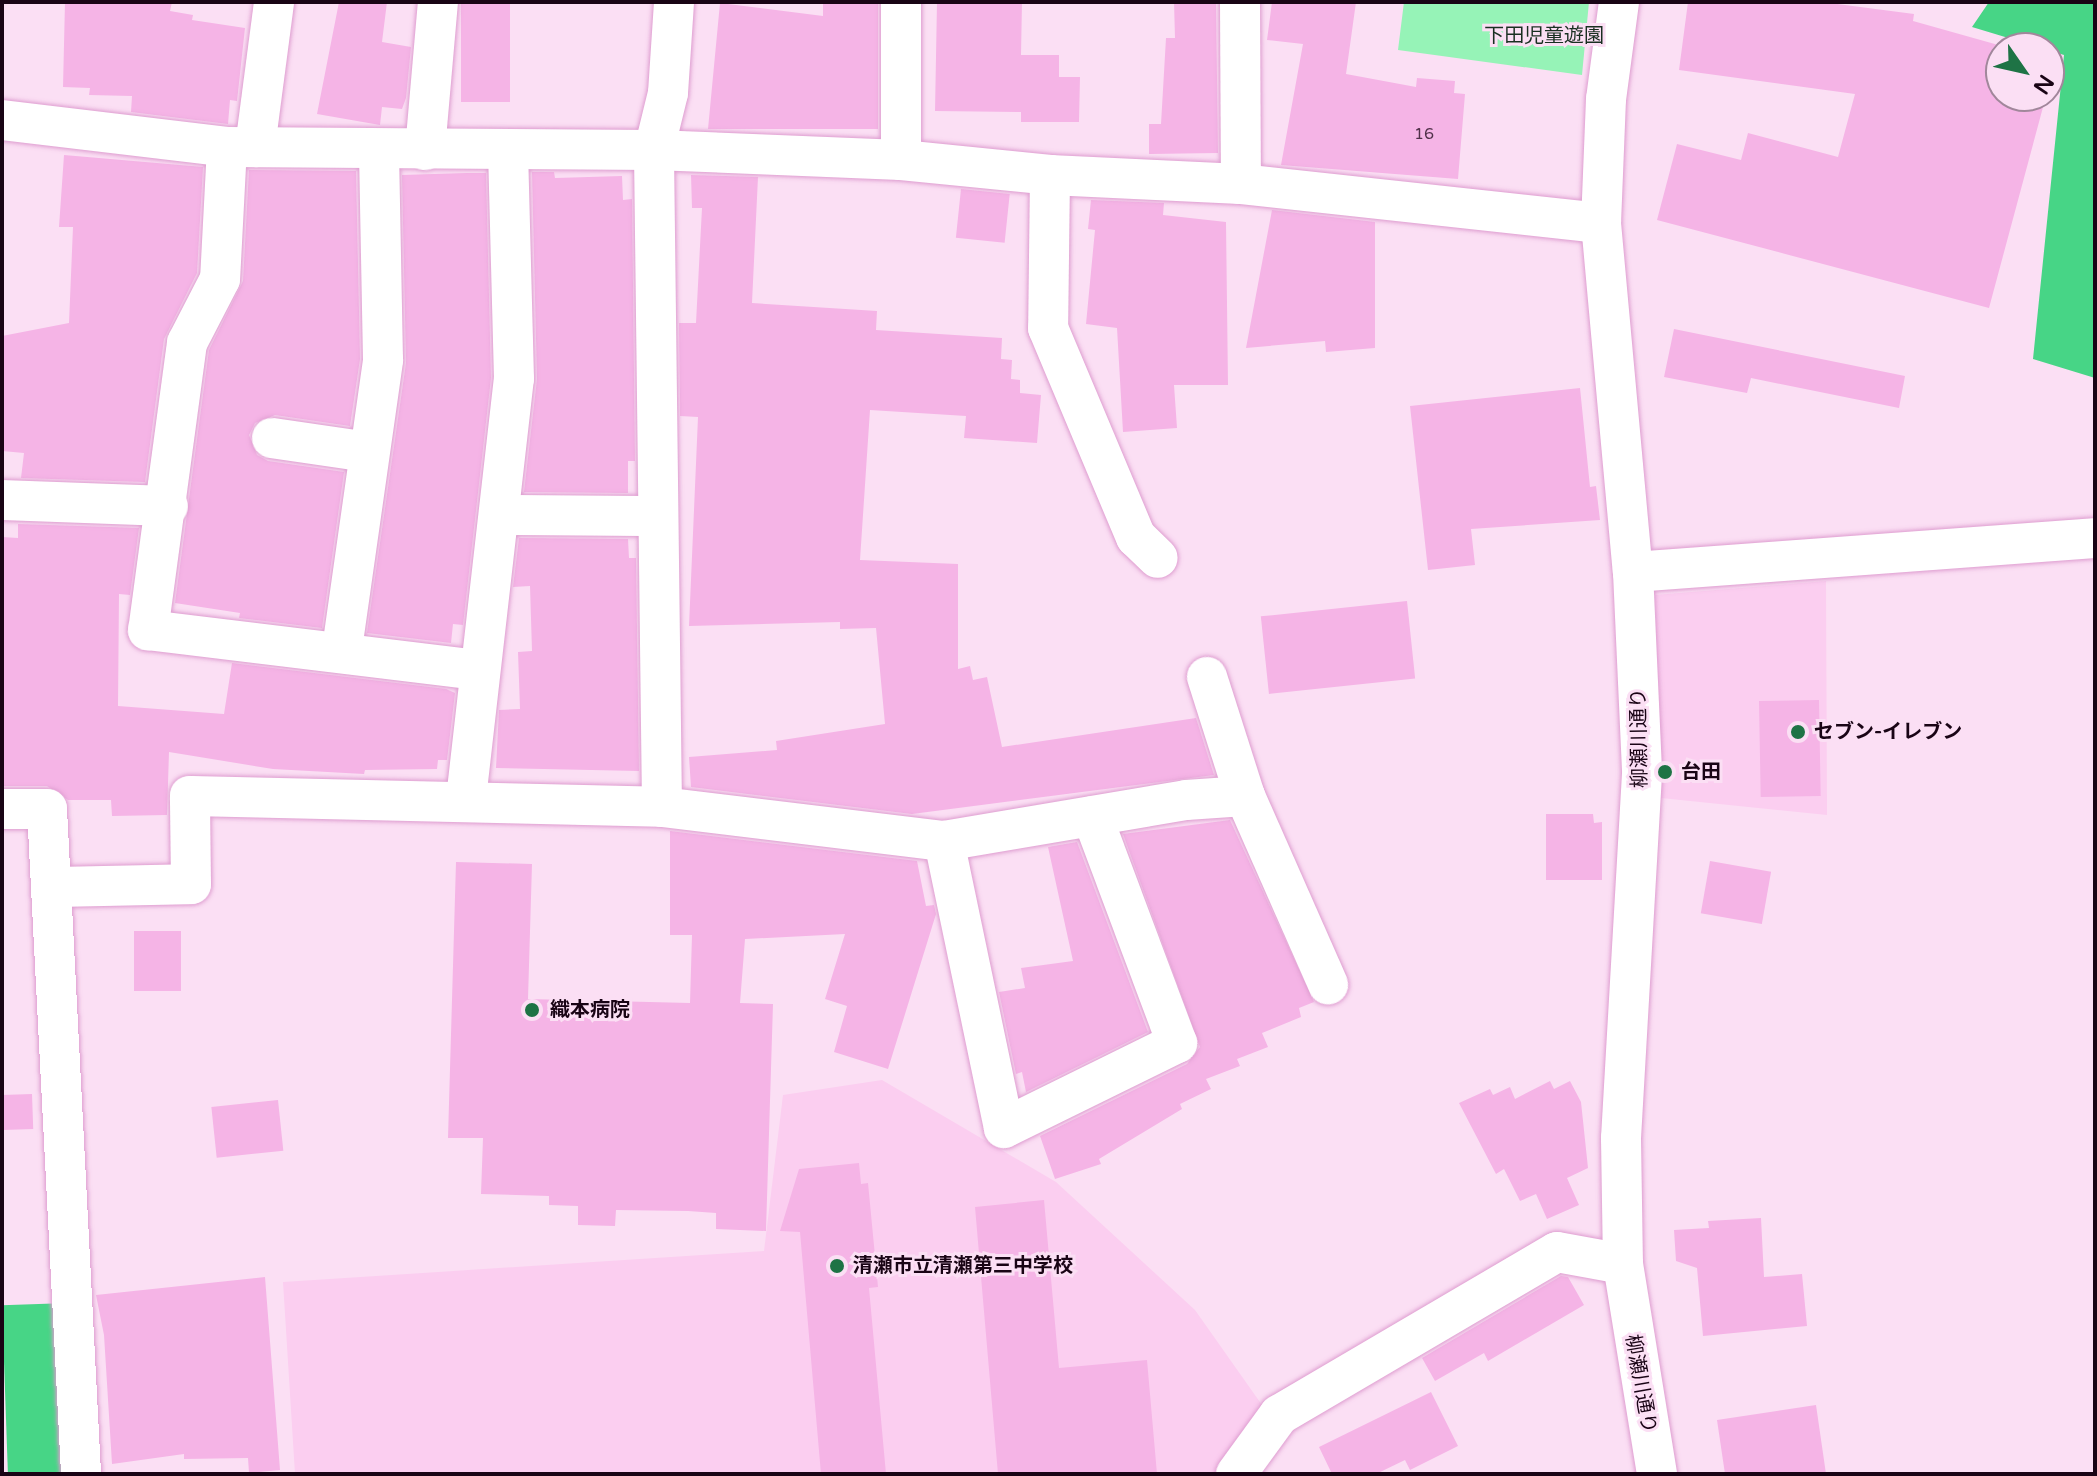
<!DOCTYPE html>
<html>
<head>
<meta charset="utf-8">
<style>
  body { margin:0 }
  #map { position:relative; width:2097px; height:1476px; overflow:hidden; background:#fbdff4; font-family:"Varela Round","Noto Sans JP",sans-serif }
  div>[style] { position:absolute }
  .built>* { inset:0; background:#fbcef0 }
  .green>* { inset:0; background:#96f3b7 }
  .forest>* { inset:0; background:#47d586; transform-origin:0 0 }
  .building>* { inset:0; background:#f5b4e6; transform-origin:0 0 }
  .roads { filter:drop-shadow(0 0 2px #de9dd0) drop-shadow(0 0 2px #de9dd0) }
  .minor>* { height:40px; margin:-20px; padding:0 20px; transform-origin:20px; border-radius:20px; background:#fff }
  .dots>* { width:22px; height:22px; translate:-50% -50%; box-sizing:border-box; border:4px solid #fbdff4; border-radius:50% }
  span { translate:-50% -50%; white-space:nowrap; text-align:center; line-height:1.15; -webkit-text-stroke:6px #fbdff4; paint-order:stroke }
  .number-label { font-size:16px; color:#503049 }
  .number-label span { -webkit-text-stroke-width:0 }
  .park-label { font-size:20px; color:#192f21 }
  .poi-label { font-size:20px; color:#190415; font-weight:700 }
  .left { translate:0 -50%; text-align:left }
  .street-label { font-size:20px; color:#190415 }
  .frame { position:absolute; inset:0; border:4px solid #190415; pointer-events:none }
  .north { position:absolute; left:1985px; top:32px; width:80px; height:80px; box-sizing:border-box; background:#fbdff4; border:2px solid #a1879b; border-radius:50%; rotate:124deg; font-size:22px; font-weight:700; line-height:32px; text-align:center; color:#190415 }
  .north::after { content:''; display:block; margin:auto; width:28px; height:36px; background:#1e7345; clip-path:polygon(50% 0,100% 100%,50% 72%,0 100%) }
</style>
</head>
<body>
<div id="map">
  <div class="built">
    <div style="clip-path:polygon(1826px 581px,1827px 815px,1661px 798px,1655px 595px)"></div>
    <div style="clip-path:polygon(882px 1080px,1056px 1182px,1195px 1310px,1262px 1405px,1214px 1474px,295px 1474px,283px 1282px,764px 1251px,783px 1095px)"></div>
  </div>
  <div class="green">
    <div style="clip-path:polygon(1404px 2px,1589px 2px,1582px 75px,1398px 50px)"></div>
  </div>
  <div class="forest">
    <div style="clip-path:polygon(1989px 2px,2095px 2px,2095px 378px,2033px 359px,2064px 55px,1972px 27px)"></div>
    <div style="left:68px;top:1303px;width:171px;height:66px;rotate:88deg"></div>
  </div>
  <div class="building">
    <div style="clip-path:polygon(65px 2px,172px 2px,170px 11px,193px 15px,192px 20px,245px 28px,237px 101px,230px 100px,228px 124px,131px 112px,132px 96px,89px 95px,90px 88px,63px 87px)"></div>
    <div style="clip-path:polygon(339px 2px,387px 2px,382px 42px,411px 47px,406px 98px,402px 109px,382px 107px,380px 125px,317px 114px)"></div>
    <div style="left:461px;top:2px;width:49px;height:100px"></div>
    <div style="clip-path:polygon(823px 2px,878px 2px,878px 129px,708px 129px,720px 3px,823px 16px)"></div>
    <div style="clip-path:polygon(937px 2px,1022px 2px,1021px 55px,1059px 55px,1059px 77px,1080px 77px,1079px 122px,1021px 122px,1021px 112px,935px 111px)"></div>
    <div style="clip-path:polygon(1174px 2px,1216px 2px,1218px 153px,1149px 154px,1149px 124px,1161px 124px,1166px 38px,1175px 38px)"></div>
    <div style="clip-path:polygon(1272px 2px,1356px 2px,1346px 74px,1416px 87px,1417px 78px,1455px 81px,1454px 93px,1465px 94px,1458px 179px,1281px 165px,1303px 44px,1267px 40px)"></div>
    <div style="clip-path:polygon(1688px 2px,1822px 2px,1914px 14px,1913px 21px,2009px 48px,2001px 48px,2001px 96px,2046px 96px,1989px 308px,1657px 220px,1677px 144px,1741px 160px,1748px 133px,1838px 157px,1855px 94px,1679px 70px)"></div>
    <div style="clip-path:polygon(64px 155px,203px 167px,197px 273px,164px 339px,145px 482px,21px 478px,24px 453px,2px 451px,2px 336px,69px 323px,73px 227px,59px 227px)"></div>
    <div style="clip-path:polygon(249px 170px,356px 171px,360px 359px,350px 426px,275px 415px,255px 423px,249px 435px,257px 455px,268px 461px,344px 472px,322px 628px,239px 618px,240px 613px,175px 603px,209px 350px,243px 281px)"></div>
    <div style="clip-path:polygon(532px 172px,554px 172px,555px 178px,622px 176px,623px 200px,632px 199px,635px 461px,628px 461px,628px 493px,524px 492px,537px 379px)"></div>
    <div style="clip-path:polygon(467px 173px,486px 173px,491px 378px,463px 625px,453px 624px,451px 643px,367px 633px,406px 363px,402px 175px)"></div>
    <div style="clip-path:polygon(691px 175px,758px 177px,752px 303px,877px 311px,876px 330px,1002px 338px,1001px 359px,1012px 360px,1011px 379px,1020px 380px,1020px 393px,1041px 395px,1037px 443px,964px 438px,966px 416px,870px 410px,860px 560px,958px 564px,958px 669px,970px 666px,973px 680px,987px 677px,1002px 747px,1196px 718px,1214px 775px,912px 814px,691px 787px,689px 757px,777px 750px,776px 741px,885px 724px,876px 628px,840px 629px,840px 622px,689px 626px,698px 417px,680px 416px,679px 323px,696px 323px,702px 208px,692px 208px)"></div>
    <div style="left:961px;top:189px;width:49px;height:49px;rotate:6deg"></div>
    <div style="clip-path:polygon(1091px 200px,1164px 203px,1163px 215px,1226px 222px,1228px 385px,1174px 385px,1177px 428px,1123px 432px,1117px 328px,1086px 324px,1095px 230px,1088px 229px)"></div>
    <div style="clip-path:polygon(1272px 210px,1375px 222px,1375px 348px,1326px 352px,1325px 341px,1246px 348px)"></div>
    <div style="clip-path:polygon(1674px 329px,1905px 376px,1899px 408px,1751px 378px,1747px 393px,1664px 377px)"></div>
    <div style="clip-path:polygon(1580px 388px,1590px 487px,1596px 486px,1600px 520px,1471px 529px,1475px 565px,1428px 570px,1410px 406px)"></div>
    <div style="clip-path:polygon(18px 524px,139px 528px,130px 595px,119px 594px,118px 706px,224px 714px,232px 663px,446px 689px,455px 693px,447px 760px,438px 760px,437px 769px,365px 770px,364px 774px,273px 769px,169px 752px,167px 815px,112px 816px,111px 800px,68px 800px,47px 786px,2px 786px,2px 537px,18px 538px)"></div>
    <div style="clip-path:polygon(519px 538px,628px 539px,629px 558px,636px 558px,639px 771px,496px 768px,499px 710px,520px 709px,518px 652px,532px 651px,530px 586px,513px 587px)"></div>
    <div style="left:1407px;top:601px;width:78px;height:147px;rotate:84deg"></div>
    <div style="left:1819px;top:700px;width:96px;height:60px;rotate:89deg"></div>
    <div style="clip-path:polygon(1546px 814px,1593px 814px,1594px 823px,1602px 822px,1602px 880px,1546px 880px)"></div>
    <div style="clip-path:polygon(1230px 820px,1314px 1002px,1299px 1008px,1301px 1017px,1262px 1033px,1268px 1047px,1237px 1059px,1240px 1066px,1206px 1079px,1211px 1089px,1180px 1104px,1182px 1109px,1099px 1159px,1101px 1164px,1055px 1179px,1040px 1136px,1187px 1064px,1200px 1047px,1123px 834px)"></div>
    <div style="clip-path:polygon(670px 831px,917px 861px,926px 906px,934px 905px,936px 914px,888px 1069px,834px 1052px,847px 1006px,825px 999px,845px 934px,745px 939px,740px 1003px,773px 1004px,766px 1231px,716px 1229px,716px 1213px,688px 1211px,616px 1210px,615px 1226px,578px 1225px,578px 1206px,549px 1205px,549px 1196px,481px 1194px,483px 1138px,448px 1138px,456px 862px,532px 864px,528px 999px,690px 1003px,692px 935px,670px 935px)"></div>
    <div style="clip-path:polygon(1077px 842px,1148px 1032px,1026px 1092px,1022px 1072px,1016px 1074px,999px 992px,1025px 988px,1021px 968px,1073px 961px,1048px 847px)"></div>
    <div style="left:1710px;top:861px;width:62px;height:53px;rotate:10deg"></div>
    <div style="left:134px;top:931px;width:47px;height:60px"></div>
    <div style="clip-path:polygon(1550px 1081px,1554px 1089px,1570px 1081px,1581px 1102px,1588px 1168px,1567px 1178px,1579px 1205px,1547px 1219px,1536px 1194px,1520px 1201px,1504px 1169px,1496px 1174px,1459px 1103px,1490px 1089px,1493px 1095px,1510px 1087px,1515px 1099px)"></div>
    <div style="left:32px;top:1094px;width:35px;height:30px;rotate:88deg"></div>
    <div style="left:278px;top:1100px;width:51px;height:67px;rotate:84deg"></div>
    <div style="clip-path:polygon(859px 1163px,861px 1184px,868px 1183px,878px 1287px,869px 1288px,886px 1474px,821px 1474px,800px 1232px,780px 1231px,799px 1169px)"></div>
    <div style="clip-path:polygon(1044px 1200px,1059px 1368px,1147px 1360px,1157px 1474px,998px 1474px,975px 1207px)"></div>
    <div style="clip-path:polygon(1761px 1218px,1764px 1277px,1802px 1274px,1807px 1326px,1703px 1336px,1697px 1268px,1676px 1261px,1674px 1230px,1709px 1228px,1708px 1221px)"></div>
    <div style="clip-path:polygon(1561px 1276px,1568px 1277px,1584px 1305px,1488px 1361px,1484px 1353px,1435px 1381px,1422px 1358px)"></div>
    <div style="clip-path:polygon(265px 1277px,280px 1470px,249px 1473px,248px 1458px,184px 1459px,184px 1454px,112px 1464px,104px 1335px,96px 1295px)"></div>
    <div style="clip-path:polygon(1431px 1392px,1458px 1446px,1410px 1470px,1405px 1460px,1376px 1474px,1332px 1474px,1319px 1447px)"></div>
    <div style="clip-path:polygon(1816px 1405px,1826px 1474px,1725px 1474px,1717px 1420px)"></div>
  </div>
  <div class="roads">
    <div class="minor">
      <div style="left:1240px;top:2px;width:182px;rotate:89.7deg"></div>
      <div style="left:1619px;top:2px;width:98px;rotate:97.6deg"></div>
      <div style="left:1606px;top:99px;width:124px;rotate:92.3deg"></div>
      <div style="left:1601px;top:223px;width:350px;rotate:84.8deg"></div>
      <div style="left:1633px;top:572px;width:202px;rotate:87.4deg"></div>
      <div style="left:1642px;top:774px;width:365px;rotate:93.3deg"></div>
      <div style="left:1621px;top:1138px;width:126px;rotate:89.1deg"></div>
      <div style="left:1623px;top:1264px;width:213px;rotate:80.8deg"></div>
      <div style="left:2px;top:120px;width:227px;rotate:6.8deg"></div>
      <div style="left:227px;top:147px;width:427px;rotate:0.4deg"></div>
      <div style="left:654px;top:150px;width:247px;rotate:2.3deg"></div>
      <div style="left:901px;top:160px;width:150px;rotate:5.7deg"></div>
      <div style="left:1050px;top:175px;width:191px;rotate:2.7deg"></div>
      <div style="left:1241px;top:184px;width:362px;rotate:6.2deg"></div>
      <div style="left:227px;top:147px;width:132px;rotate:93deg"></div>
      <div style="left:220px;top:279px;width:72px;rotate:117.3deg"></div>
      <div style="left:187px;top:343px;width:290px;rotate:97.7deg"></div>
      <div style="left:148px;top:630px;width:334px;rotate:6.9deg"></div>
      <div style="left:255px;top:147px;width:146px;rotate:-82.5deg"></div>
      <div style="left:425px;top:150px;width:149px;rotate:-85deg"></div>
      <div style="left:901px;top:160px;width:158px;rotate:-90deg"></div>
      <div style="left:1050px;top:175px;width:153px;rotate:90.7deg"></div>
      <div style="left:1048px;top:328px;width:227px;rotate:67.2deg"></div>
      <div style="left:1136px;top:537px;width:30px;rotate:44deg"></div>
      <div style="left:272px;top:438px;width:97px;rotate:8.3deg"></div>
      <div style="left:2px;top:500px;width:166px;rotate:2.1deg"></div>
      <div style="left:501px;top:515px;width:156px;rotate:0.4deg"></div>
      <div style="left:1633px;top:572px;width:463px;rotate:-4.2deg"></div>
      <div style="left:342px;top:649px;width:292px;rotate:-81.9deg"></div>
      <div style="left:383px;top:360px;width:211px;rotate:-91.1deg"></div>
      <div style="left:1207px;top:677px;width:125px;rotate:72.3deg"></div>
      <div style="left:1245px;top:796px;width:206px;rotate:66.2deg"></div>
      <div style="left:466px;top:799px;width:423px;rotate:-83.5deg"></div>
      <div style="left:514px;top:379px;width:227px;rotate:-91.5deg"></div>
      <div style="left:662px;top:807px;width:657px;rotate:-90.7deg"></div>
      <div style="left:654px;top:150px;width:59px;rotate:-76.2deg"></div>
      <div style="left:668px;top:93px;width:91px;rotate:-86.2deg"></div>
      <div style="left:2px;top:809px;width:45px"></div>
      <div style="left:47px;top:809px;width:666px;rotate:87.07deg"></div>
      <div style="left:944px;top:841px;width:293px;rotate:78.2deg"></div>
      <div style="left:1004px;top:1128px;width:193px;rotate:-26.2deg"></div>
      <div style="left:1177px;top:1043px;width:242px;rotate:-110.5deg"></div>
      <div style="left:52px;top:887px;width:139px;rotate:-1.2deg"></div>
      <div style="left:191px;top:884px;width:88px;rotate:-90.7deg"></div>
      <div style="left:190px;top:796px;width:472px;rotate:1.3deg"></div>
      <div style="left:662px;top:807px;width:284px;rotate:6.9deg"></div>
      <div style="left:944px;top:841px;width:245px;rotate:-9.6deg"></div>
      <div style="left:1186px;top:800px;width:59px;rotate:-3.9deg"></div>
      <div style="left:1236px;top:1474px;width:73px;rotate:-53.9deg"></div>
      <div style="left:1279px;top:1415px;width:322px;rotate:-30.4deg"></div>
      <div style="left:1557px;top:1252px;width:67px;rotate:10.3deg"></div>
    </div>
  </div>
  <div class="dots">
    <div style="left:1798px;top:732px;background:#1e7345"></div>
    <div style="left:1665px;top:772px;background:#1e7345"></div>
    <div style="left:532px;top:1010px;background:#1e7345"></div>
    <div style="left:837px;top:1266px;background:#1e7345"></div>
  </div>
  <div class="number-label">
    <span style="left:1424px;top:134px">16</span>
  </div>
  <div class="park-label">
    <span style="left:1544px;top:36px">下田児童遊園</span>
  </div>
  <div class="poi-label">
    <span class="left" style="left:1814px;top:732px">セブン-イレブン</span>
    <span class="left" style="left:1681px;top:772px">台田</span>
    <span class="left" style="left:550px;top:1010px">織本病院</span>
    <span class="left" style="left:853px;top:1266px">清瀬市立清瀬第三中学校</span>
  </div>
  <div class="street-label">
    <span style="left:1640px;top:738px;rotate:-91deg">柳瀬川通り</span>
    <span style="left:1640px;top:1384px;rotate:80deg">柳瀬川通り</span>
  </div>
  <div class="frame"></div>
  <div class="north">N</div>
</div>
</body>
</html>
